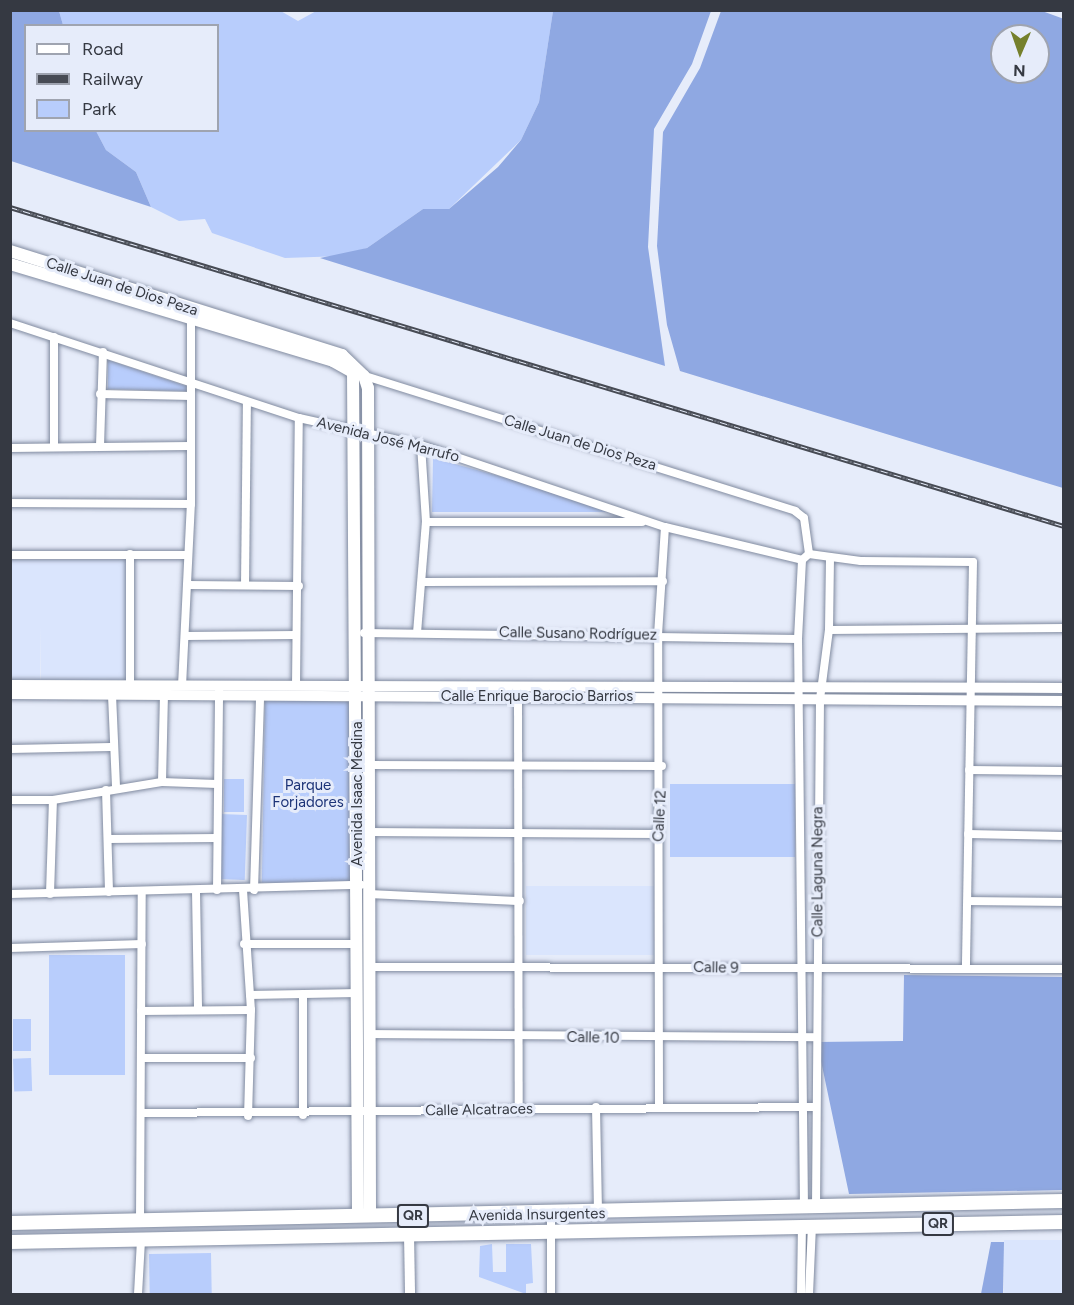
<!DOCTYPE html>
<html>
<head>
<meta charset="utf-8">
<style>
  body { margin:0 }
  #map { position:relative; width:1074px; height:1305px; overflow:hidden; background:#e6ecfa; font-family:Figtree,sans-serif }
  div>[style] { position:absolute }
  .built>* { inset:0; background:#dae5fd; transform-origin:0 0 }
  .green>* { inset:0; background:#b8cdfc; transform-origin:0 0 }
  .forest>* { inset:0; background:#8fa8e2 }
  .roads { filter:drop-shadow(0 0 2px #808a9f) drop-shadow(0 0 2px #808a9f) }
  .minor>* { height:8px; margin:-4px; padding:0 4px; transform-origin:4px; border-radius:4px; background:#fff }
  .tertiary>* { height:10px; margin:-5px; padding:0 5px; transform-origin:5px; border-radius:5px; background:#fff }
  .secondary>* { height:12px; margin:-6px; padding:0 6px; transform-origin:6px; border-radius:6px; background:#fff }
  .primary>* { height:14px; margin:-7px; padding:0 7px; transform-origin:7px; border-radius:7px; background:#fff }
  .rail>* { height:4.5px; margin-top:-2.25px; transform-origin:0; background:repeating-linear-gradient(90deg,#e6ecfa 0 7px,#474b54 0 14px); box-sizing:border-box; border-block:2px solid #474b54 }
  span { translate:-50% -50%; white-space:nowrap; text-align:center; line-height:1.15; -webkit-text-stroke:6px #e6ecfa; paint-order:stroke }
  .shield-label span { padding:2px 4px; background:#e6ecfa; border:2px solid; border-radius:4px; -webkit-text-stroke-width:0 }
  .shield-label { font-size:14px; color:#353942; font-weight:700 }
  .street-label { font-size:15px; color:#353942 }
  .park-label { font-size:15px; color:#1c3377 }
  .frame { position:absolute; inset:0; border:12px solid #353942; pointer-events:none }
  .legend { position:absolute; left:24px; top:24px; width:195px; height:108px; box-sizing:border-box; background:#e6ecfa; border:2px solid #9fa4b0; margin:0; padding:8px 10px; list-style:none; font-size:18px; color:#353942 }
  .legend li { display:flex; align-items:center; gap:12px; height:30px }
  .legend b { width:30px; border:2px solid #9fa4b0 }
  .north { position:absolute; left:990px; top:24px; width:60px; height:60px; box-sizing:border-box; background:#e6ecfa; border:2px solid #9fa4b0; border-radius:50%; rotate:182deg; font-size:16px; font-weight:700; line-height:24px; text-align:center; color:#353942 }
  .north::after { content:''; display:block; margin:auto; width:21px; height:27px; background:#75802c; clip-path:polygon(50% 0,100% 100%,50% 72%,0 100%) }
</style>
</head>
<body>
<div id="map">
  <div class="built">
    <div style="clip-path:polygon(126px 559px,127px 682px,41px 682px,40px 625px,40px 682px,11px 682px,10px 560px)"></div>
    <div style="left:526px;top:886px;width:128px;height:69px"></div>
    <div style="left:1063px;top:1240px;width:54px;height:59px;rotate:90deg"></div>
  </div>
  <div class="green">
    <div style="clip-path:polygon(279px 10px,298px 21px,318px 10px,553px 11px,539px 102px,521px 140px,449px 209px,423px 209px,367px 248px,343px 256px,285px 258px,212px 233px,205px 219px,179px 221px,151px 207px,136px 172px,106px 150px,96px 131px,218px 130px,218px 26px,63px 25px,59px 11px)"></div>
    <div style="clip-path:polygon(108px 360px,186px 386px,186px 391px,108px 389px)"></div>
    <div style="clip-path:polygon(433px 458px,536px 486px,607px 512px,432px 512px)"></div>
    <div style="left:355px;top:702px;width:182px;height:90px;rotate:91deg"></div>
    <div style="left:224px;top:779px;width:20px;height:33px"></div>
    <div style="left:795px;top:784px;width:73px;height:125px;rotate:90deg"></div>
    <div style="left:220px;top:814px;width:27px;height:65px;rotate:2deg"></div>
    <div style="left:49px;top:955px;width:76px;height:120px"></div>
    <div style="left:13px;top:1019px;width:18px;height:32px"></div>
    <div style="left:31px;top:1058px;width:33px;height:18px;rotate:88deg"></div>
    <div style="clip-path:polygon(492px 1244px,493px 1272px,506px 1272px,506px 1244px,531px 1244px,533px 1283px,526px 1284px,526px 1294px,479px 1277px,480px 1246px)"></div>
    <div style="left:211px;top:1253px;width:41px;height:62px;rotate:89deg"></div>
  </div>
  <div class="forest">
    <div style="clip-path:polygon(11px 10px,59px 11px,63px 25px,26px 26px,26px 130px,96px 131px,106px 150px,136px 172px,151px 207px,11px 161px)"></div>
    <div style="clip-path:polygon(553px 11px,711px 11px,692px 64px,654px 129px,648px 247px,665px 366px,320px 258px,367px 248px,423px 209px,449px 209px,498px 167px,521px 140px,539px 102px)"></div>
    <div style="clip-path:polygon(evenodd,1042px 11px,1064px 19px,1063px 488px,680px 371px,667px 325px,657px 246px,663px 132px,700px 68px,721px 11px,1042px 11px,1002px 36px,1038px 36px,1038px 72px,1002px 72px,1002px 36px)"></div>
    <div style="clip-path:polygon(904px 975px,1063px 977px,1063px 1190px,849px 1194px,817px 1042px,903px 1041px)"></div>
    <div style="clip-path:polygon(991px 1242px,1004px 1242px,1003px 1294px,981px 1294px)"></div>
  </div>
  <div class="roads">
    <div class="minor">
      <div style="left:10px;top:323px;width:304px;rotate:18.2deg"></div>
      <div style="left:299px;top:418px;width:125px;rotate:12.5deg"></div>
      <div style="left:421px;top:445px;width:257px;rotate:18.6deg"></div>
      <div style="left:665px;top:527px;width:141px;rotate:13.5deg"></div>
      <div style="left:54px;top:337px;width:109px;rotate:90deg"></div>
      <div style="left:362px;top:375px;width:454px;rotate:17.4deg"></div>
      <div style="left:795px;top:511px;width:11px;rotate:38deg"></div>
      <div style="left:804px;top:518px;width:36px;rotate:82deg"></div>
      <div style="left:100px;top:394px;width:91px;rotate:1.3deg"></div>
      <div style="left:100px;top:446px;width:94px;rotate:-88.2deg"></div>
      <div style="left:10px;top:448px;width:180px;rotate:-0.6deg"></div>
      <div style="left:10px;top:503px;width:181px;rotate:0.3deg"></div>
      <div style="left:426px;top:522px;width:216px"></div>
      <div style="left:130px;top:554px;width:131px;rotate:90deg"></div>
      <div style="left:10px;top:555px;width:178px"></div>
      <div style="left:424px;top:582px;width:239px;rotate:-0.2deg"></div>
      <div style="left:188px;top:585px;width:111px;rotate:0.5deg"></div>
      <div style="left:245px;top:585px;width:183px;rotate:-89.4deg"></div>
      <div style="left:829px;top:630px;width:235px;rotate:-0.5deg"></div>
      <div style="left:364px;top:633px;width:434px;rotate:0.8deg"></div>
      <div style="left:417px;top:633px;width:111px;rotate:-85.4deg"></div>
      <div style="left:426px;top:522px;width:77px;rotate:-93.7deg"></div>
      <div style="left:185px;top:636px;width:111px;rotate:-0.5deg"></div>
      <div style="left:182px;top:686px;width:182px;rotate:-87.2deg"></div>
      <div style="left:191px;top:504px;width:188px;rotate:-90deg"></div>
      <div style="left:296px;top:686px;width:268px;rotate:-89.4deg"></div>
      <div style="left:112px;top:695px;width:91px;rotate:87.5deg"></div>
      <div style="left:518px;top:697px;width:412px;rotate:89.9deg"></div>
      <div style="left:10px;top:749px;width:101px;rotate:-1.1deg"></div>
      <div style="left:369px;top:765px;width:293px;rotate:0.2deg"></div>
      <div style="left:969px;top:770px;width:95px;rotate:0.6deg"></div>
      <div style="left:162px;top:782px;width:87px;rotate:-88.7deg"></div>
      <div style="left:106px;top:790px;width:102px;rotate:88.3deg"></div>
      <div style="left:10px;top:800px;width:43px"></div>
      <div style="left:53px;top:800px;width:110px;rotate:-9.4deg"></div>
      <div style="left:162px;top:782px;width:55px;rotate:2.1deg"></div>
      <div style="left:369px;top:832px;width:289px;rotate:0.4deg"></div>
      <div style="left:968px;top:834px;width:96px;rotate:1.2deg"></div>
      <div style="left:108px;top:839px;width:109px;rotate:-0.5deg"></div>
      <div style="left:217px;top:890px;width:201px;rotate:-89.4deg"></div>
      <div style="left:243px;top:890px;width:120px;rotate:86.2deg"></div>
      <div style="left:251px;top:1010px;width:106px;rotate:91.6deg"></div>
      <div style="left:254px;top:890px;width:194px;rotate:-88.2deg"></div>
      <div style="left:196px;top:891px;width:117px;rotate:89deg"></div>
      <div style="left:10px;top:894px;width:351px;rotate:-1.5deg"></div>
      <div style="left:50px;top:894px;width:94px;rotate:-88.2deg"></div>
      <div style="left:369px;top:894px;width:151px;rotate:2.7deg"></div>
      <div style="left:968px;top:901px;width:96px;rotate:0.6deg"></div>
      <div style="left:244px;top:944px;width:114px"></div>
      <div style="left:10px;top:948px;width:132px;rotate:-1.7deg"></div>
      <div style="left:369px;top:967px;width:695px;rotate:0.16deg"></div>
      <div style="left:303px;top:994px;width:121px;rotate:90deg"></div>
      <div style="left:250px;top:995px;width:108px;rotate:-1.1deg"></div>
      <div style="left:141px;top:1011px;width:110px;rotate:-0.5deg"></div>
      <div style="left:369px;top:1034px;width:448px;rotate:0.4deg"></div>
      <div style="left:141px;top:1058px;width:110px"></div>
      <div style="left:659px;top:1105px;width:470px;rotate:-90.1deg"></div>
      <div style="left:658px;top:635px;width:108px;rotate:-86.3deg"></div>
      <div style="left:596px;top:1107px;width:107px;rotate:88.9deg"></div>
      <div style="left:141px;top:1113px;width:675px;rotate:-0.51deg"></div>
      <div style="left:816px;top:1208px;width:509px;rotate:-89.55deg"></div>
      <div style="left:820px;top:699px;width:70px;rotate:-82.6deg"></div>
      <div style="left:829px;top:630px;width:72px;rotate:-89.2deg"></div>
      <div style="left:804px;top:1209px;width:570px;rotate:-90.6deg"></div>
      <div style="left:798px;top:639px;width:79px;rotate:-87.1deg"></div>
      <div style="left:802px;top:560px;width:9px;rotate:-41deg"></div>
      <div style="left:809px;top:554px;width:52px;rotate:7.7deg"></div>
      <div style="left:861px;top:561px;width:112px;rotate:0.5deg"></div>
      <div style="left:973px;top:562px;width:405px;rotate:91deg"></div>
      <div style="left:551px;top:1215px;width:79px;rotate:90deg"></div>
      <div style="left:140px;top:1221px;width:329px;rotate:-89.7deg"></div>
      <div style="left:138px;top:1294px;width:54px;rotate:-86.8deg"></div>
      <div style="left:801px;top:1294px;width:68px;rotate:-89.2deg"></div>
      <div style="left:809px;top:1294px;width:68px;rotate:-87.5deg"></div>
    </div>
    <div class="tertiary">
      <div style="left:10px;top:685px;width:1054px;rotate:0.16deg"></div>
      <div style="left:10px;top:694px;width:1054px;rotate:0.38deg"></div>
      <div style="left:409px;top:1234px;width:60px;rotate:89deg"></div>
    </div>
    <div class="secondary">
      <div style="left:10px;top:251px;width:348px;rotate:17.4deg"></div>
      <div style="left:342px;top:355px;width:30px;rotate:44deg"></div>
      <div style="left:364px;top:376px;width:13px;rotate:72deg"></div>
      <div style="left:368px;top:388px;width:828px;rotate:89.86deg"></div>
      <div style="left:10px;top:264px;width:337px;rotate:16.7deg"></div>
      <div style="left:333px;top:361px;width:23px;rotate:29deg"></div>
      <div style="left:353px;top:372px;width:844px;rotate:89.66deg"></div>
    </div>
    <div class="primary">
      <div style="left:10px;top:1223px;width:1054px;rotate:-1.2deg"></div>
      <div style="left:10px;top:1242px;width:1054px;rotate:-1.09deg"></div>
    </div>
  </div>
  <div class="rail">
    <div style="left:10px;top:207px;width:1101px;rotate:16.84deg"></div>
  </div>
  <div class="shield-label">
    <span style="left:413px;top:1216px">QR</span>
    <span style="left:938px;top:1224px">QR</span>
  </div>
  <div class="street-label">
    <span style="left:122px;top:287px;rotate:18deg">Calle Juan de Dios Peza</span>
    <span style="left:388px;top:440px;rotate:14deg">Avenida José Marrufo</span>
    <span style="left:580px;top:443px;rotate:17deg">Calle Juan de Dios Peza</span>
    <span style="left:578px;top:634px;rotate:1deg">Calle Susano Rodríguez</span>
    <span style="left:537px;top:697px">Calle Enrique Barocio Barrios</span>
    <span style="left:358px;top:794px;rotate:-90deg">Avenida Isaac Medina</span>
    <span style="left:660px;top:816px;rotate:-87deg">Calle 12</span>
    <span style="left:818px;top:872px;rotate:-90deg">Calle Laguna Negra</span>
    <span style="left:716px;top:968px;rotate:1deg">Calle 9</span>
    <span style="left:593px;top:1038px;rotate:1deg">Calle 10</span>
    <span style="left:479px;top:1110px;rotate:-1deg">Calle Alcatraces</span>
    <span style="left:537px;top:1215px;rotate:-1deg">Avenida Insurgentes</span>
  </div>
  <div class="park-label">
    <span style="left:308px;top:794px">Parque<br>Forjadores</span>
  </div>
  <div class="frame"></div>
  <ul class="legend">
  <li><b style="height:8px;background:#fff"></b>Road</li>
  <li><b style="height:8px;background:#474b54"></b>Railway</li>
  <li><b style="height:16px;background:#b8cdfc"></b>Park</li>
  </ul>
  <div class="north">N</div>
</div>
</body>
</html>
